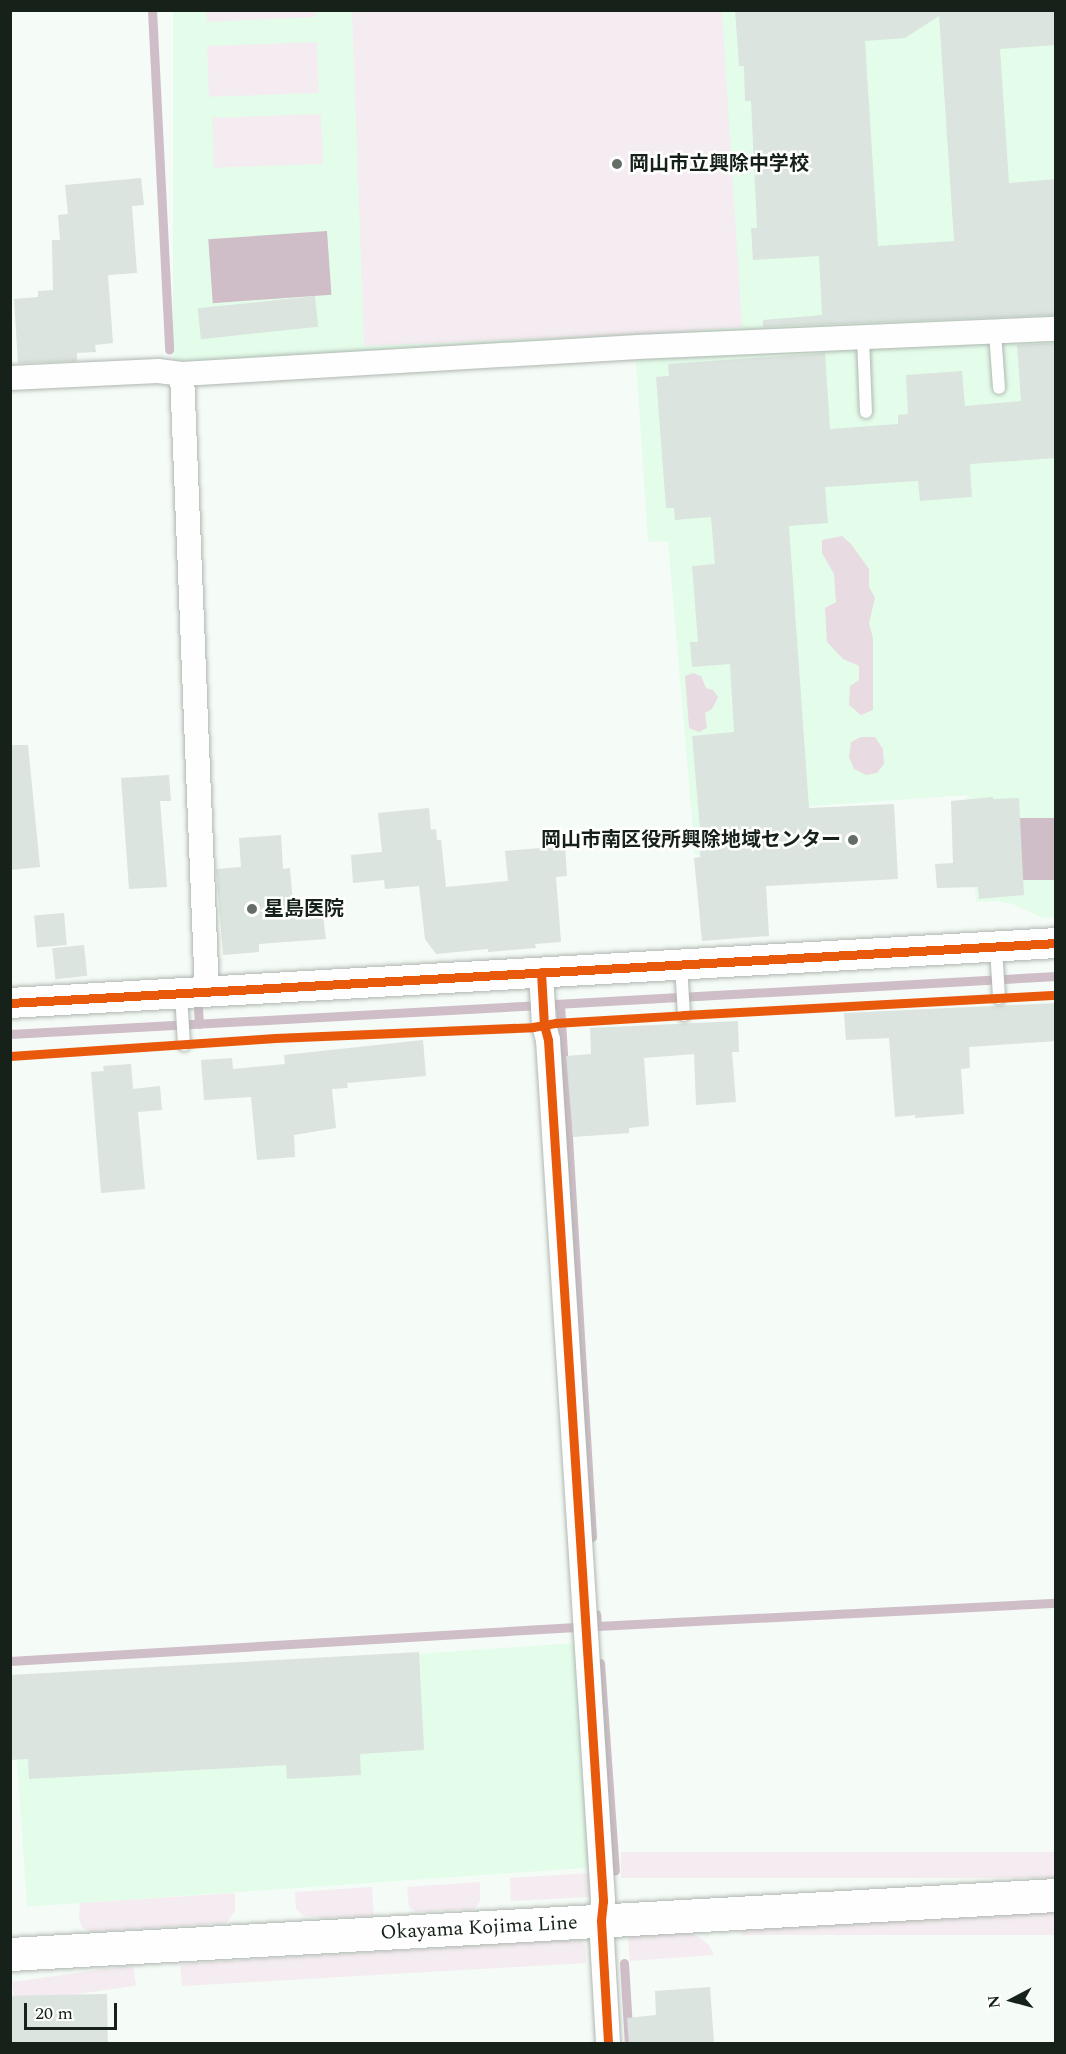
<!DOCTYPE html>
<html>
<head>
<meta charset="utf-8">
<style>
  body { margin:0 }
  #map { position:relative; width:1066px; height:2054px; overflow:hidden; background:#f5fbf6; font-family:Spectral,"Noto Sans JP",serif }
  div>[style] { position:absolute }
  .built>* { inset:0; background:#e4fdea; transform-origin:0 0 }
  .green>* { inset:0; background:#f4ecf0; transform-origin:0 0 }
  .forest>* { inset:0; background:#e8dbe2 }
  .water>* { inset:0; background:#cfbdc7; transform-origin:0 0 }
  .stream>* { height:9px; margin:-4.5px; padding:0 4.5px; transform-origin:4.5px; border-radius:4.5px; background:#cfbdc7 }
  .building>* { inset:0; background:#dbe4de; transform-origin:0 0 }
  .roads { filter:drop-shadow(0 0 2px #afb7b1) drop-shadow(0 0 2px #afb7b1) }
  .service>* { height:12px; margin:-6px; padding:0 6px; transform-origin:6px; border-radius:6px; background:#fefefe }
  .minor>* { height:24px; margin:-12px; padding:0 12px; transform-origin:12px; border-radius:12px; background:#fefefe }
  .tertiary>* { height:30px; margin:-15px; padding:0 15px; transform-origin:15px; border-radius:15px; background:#fefefe }
  .primary>* { height:33px; margin:-16.5px; padding:0 16.5px; transform-origin:16.5px; border-radius:16.5px; background:#fefefe }
  .cycleway>* { height:9px; margin:-4.5px; padding:0 4.5px; transform-origin:4.5px; border-radius:4.5px; background:#e8590c }
  .dots>* { width:16px; height:16px; translate:-50% -50%; box-sizing:border-box; border:3px solid #fff; border-radius:50% }
  span { translate:-50% -50%; white-space:nowrap; text-align:center; line-height:1.15; -webkit-text-stroke:5px #fff; paint-order:stroke }
  .poi-label { font-size:20px; color:#162219; font-weight:700 }
  .left { translate:0 -50%; text-align:left }
  .right { translate:-100% -50%; text-align:right }
  .street-label { font-size:20px; color:#162219 }
  .frame { position:absolute; inset:0; border:12px solid #162219; pointer-events:none }
  .north { position:absolute; left:982px; top:1970px; width:60px; height:60px; -webkit-text-stroke:4px #fff; paint-order:stroke; rotate:264deg; font-size:16px; font-weight:700; line-height:24px; text-align:center; color:#162219 }
  .north::after { content:''; display:block; margin:auto; width:21px; height:27px; background:#162219; clip-path:polygon(50% 0,100% 100%,50% 72%,0 100%) }
  .scale { position:absolute; left:24px; top:2003px; width:93px; height:27px; box-sizing:border-box; border:3px solid #162219; border-top:0; padding-left:8px; font-size:18px; line-height:21px; white-space:nowrap; color:#162219; -webkit-text-stroke:4px #fff; paint-order:stroke }
</style>
</head>
<body>
<div id="map">
  <div class="built">
    <div style="left:173px;top:11px;width:882px;height:350px"></div>
    <div style="clip-path:polygon(1055px 341px,1055px 917px,1043px 918px,1015px 905px,998px 901px,976px 902px,967px 795px,759px 810px,762px 851px,695px 855px,668px 541px,648px 542px,636px 360px)"></div>
    <div style="left:575px;top:1643px;width:225px;height:565px;rotate:86deg"></div>
  </div>
  <div class="green">
    <div style="clip-path:polygon(206px 11px,315px 11px,316px 17px,207px 22px)"></div>
    <div style="clip-path:polygon(352px 11px,722px 11px,742px 327px,651px 334px,364px 346px)"></div>
    <div style="left:317px;top:42px;width:51px;height:110px;rotate:88deg"></div>
    <div style="left:321px;top:114px;width:50px;height:109px;rotate:88deg"></div>
    <div style="left:1055px;top:1852px;width:26px;height:434px;rotate:90deg"></div>
    <div style="clip-path:polygon(590px 1873px,592px 1893px,589px 1897px,511px 1901px,510px 1878px)"></div>
    <div style="clip-path:polygon(480px 1882px,480px 1901px,475px 1909px,416px 1912px,409px 1907px,407px 1887px)"></div>
    <div style="clip-path:polygon(372px 1887px,374px 1916px,320px 1918px,304px 1916px,296px 1909px,295px 1892px)"></div>
    <div style="clip-path:polygon(235px 1893px,235px 1911px,227px 1923px,91px 1932px,83px 1928px,79px 1920px,80px 1903px)"></div>
    <div style="left:1055px;top:1912px;width:23px;height:313px;rotate:90deg"></div>
    <div style="clip-path:polygon(693px 1932px,709px 1945px,714px 1955px,630px 1961px,628px 1936px)"></div>
    <div style="clip-path:polygon(578px 1939px,585px 1945px,586px 1963px,182px 1986px,180px 1964px)"></div>
    <div style="left:133px;top:1965px;width:21px;height:122px;rotate:82deg"></div>
  </div>
  <div class="forest">
    <div style="clip-path:polygon(842px 536px,851px 544px,869px 569px,869px 587px,875px 598px,869px 623px,873px 638px,873px 710px,861px 715px,849px 705px,850px 686px,859px 680px,859px 666px,843px 659px,827px 642px,825px 608px,836px 602px,834px 574px,822px 553px,822px 540px)"></div>
    <div style="clip-path:polygon(693px 673px,701px 676px,706px 688px,713px 690px,718px 697px,712px 709px,705px 713px,707px 728px,699px 732px,689px 728px,685px 676px)"></div>
    <div style="clip-path:polygon(861px 737px,875px 737px,883px 749px,884px 764px,877px 773px,866px 775px,854px 769px,849px 757px,851px 742px)"></div>
  </div>
  <div class="water">
    <div style="left:327px;top:231px;width:64px;height:119px;rotate:86deg"></div>
    <div style="left:1055px;top:818px;width:62px;height:35px;rotate:90deg"></div>
  </div>
  <div class="stream">
    <div style="left:152px;top:10px;width:340px;rotate:87.1deg"></div>
    <div style="left:555px;top:1004px;width:502px;rotate:-3.2deg"></div>
    <div style="left:560px;top:1004px;width:534px;rotate:86.56deg"></div>
    <div style="left:198px;top:1009px;width:15px;rotate:86deg"></div>
    <div style="left:10px;top:1034px;width:532px;rotate:-3.13deg"></div>
    <div style="left:596px;top:1614px;width:12px;rotate:85deg"></div>
    <div style="left:597px;top:1626px;width:460px;rotate:-2.9deg"></div>
    <div style="left:10px;top:1661px;width:567px;rotate:-3.44deg"></div>
    <div style="left:600px;top:1663px;width:208px;rotate:85.9deg"></div>
    <div style="left:624px;top:1963px;width:81px;rotate:86.5deg"></div>
  </div>
  <div class="building">
    <div style="clip-path:polygon(evenodd,735px 10px,1056px 10px,1056px 45px,1000px 49px,1009px 183px,1056px 179px,1056px 315px,763px 327px,763px 320px,822px 315px,819px 256px,753px 260px,751px 228px,757px 228px,751px 101px,745px 101px,744px 66px,739px 66px,735px 10px,939px 16px,954px 241px,878px 246px,865px 41px,905px 38px,939px 16px)"></div>
    <div style="clip-path:polygon(141px 178px,144px 205px,132px 206px,137px 273px,108px 275px,113px 343px,95px 345px,96px 352px,77px 353px,77px 361px,18px 363px,14px 299px,38px 297px,38px 291px,53px 290px,52px 240px,60px 240px,58px 215px,68px 214px,65px 185px)"></div>
    <div style="left:315px;top:296px;width:31px;height:118px;rotate:84deg"></div>
    <div style="clip-path:polygon(1056px 343px,1056px 458px,970px 464px,972px 497px,920px 501px,918px 481px,825px 487px,828px 523px,789px 526px,809px 808px,894px 804px,898px 879px,766px 886px,769px 936px,702px 941px,694px 858px,700px 857px,700px 829px,692px 736px,734px 732px,730px 664px,692px 667px,690px 642px,698px 642px,692px 566px,715px 564px,711px 517px,675px 520px,674px 508px,666px 508px,656px 377px,669px 376px,668px 364px,825px 353px,830px 429px,898px 424px,898px 415px,908px 414px,906px 375px,962px 371px,965px 406px,1021px 401px,1017px 345px)"></div>
    <div style="clip-path:polygon(10px 745px,28px 745px,40px 867px,10px 870px)"></div>
    <div style="clip-path:polygon(169px 775px,171px 801px,160px 801px,167px 887px,129px 889px,121px 778px)"></div>
    <div style="clip-path:polygon(993px 797px,993px 799px,1019px 798px,1024px 895px,979px 899px,978px 887px,937px 888px,935px 864px,953px 863px,951px 801px)"></div>
    <div style="clip-path:polygon(429px 808px,431px 830px,436px 829px,437px 840px,441px 840px,446px 887px,508px 881px,505px 851px,565px 846px,567px 876px,556px 877px,561px 942px,535px 944px,536px 948px,488px 952px,488px 949px,436px 954px,425px 939px,419px 886px,385px 889px,384px 880px,353px 883px,351px 855px,382px 852px,378px 813px)"></div>
    <div style="clip-path:polygon(281px 835px,283px 869px,290px 868px,294px 917px,323px 915px,326px 939px,259px 944px,259px 952px,223px 955px,216px 869px,241px 867px,239px 838px)"></div>
    <div style="left:64px;top:913px;width:32px;height:30px;rotate:85deg"></div>
    <div style="left:84px;top:945px;width:31px;height:32px;rotate:84deg"></div>
    <div style="clip-path:polygon(1056px 1003px,1056px 1041px,969px 1047px,970px 1068px,961px 1069px,964px 1114px,915px 1118px,915px 1115px,895px 1117px,889px 1038px,846px 1040px,844px 1013px)"></div>
    <div style="clip-path:polygon(738px 1021px,739px 1052px,732px 1052px,736px 1102px,696px 1105px,694px 1054px,644px 1058px,649px 1126px,629px 1128px,629px 1133px,573px 1137px,566px 1056px,591px 1054px,590px 1028px)"></div>
    <div style="clip-path:polygon(423px 1040px,426px 1076px,347px 1083px,348px 1088px,332px 1089px,336px 1128px,294px 1135px,295px 1157px,257px 1160px,251px 1097px,204px 1100px,201px 1060px,232px 1058px,233px 1069px,285px 1064px,284px 1055px)"></div>
    <div style="clip-path:polygon(131px 1064px,133px 1089px,160px 1086px,162px 1110px,138px 1112px,145px 1189px,101px 1193px,91px 1072px,104px 1071px,103px 1066px)"></div>
    <div style="clip-path:polygon(419px 1652px,424px 1750px,360px 1754px,361px 1775px,287px 1779px,286px 1765px,29px 1779px,28px 1759px,10px 1760px,10px 1675px)"></div>
    <div style="clip-path:polygon(710px 1987px,714px 2043px,629px 2043px,627px 2018px,656px 2015px,655px 1991px)"></div>
    <div style="left:107px;top:1994px;width:49px;height:97px;rotate:89deg"></div>
  </div>
  <div class="roads">
    <div class="service">
      <div style="left:995px;top:332px;width:56px;rotate:85.9deg"></div>
      <div style="left:863px;top:338px;width:74px;rotate:87.7deg"></div>
      <div style="left:996px;top:947px;width:51px;rotate:86.6deg"></div>
      <div style="left:681px;top:965px;width:50px;rotate:86.6deg"></div>
      <div style="left:181px;top:994px;width:51px;rotate:86.6deg"></div>
    </div>
    <div class="minor">
      <div style="left:182px;top:374px;width:457px;rotate:-3.4deg"></div>
      <div style="left:638px;top:347px;width:418px;rotate:-2.5deg"></div>
      <div style="left:10px;top:378px;width:148px;rotate:-2.7deg"></div>
      <div style="left:158px;top:371px;width:24px;rotate:7deg"></div>
      <div style="left:182px;top:374px;width:620px;rotate:87.69deg"></div>
      <div style="left:541px;top:972px;width:53px;rotate:86.8deg"></div>
      <div style="left:544px;top:1025px;width:16px;rotate:75deg"></div>
      <div style="left:548px;top:1040px;width:863px;rotate:86.34deg"></div>
      <div style="left:603px;top:1901px;width:20px;rotate:96deg"></div>
      <div style="left:601px;top:1921px;width:123px;rotate:86.7deg"></div>
    </div>
    <div class="tertiary">
      <div style="left:10px;top:1003px;width:1048px;rotate:-3.28deg"></div>
    </div>
    <div class="primary">
      <div style="left:10px;top:1954px;width:1048px;rotate:-3.23deg"></div>
    </div>
  </div>
  <div class="cycleway">
    <div style="left:541px;top:972px;width:53px;rotate:86.8deg"></div>
    <div style="left:544px;top:1025px;width:16px;rotate:75deg"></div>
    <div style="left:548px;top:1040px;width:863px;rotate:86.34deg"></div>
    <div style="left:603px;top:1901px;width:20px;rotate:96deg"></div>
    <div style="left:601px;top:1921px;width:123px;rotate:86.7deg"></div>
    <div style="left:10px;top:1003px;width:1048px;rotate:-3.28deg"></div>
    <div style="left:10px;top:1056px;width:266px;rotate:-3.9deg"></div>
    <div style="left:275px;top:1038px;width:258px;rotate:-2.4deg"></div>
    <div style="left:533px;top:1027px;width:22px;rotate:-10deg"></div>
    <div style="left:555px;top:1023px;width:129px;rotate:-3.5deg"></div>
    <div style="left:684px;top:1015px;width:373px;rotate:-3.1deg"></div>
  </div>
  <div class="dots">
    <div style="left:617px;top:164px;background:#646e66"></div>
    <div style="left:853px;top:840px;background:#646e66"></div>
    <div style="left:252px;top:909px;background:#646e66"></div>
  </div>
  <div class="poi-label">
    <span class="left" style="left:629px;top:164px">岡山市立興除中学校</span>
    <span class="right" style="left:841px;top:840px">岡山市南区役所興除地域センター</span>
    <span class="left" style="left:264px;top:909px">星島医院</span>
  </div>
  <div class="street-label">
    <span style="left:479px;top:1928px;rotate:-3deg">Okayama Kojima Line</span>
  </div>
  <div class="frame"></div>
  <div class="north">N</div>
  <div class="scale">20 m</div>
</div>
</body>
</html>
